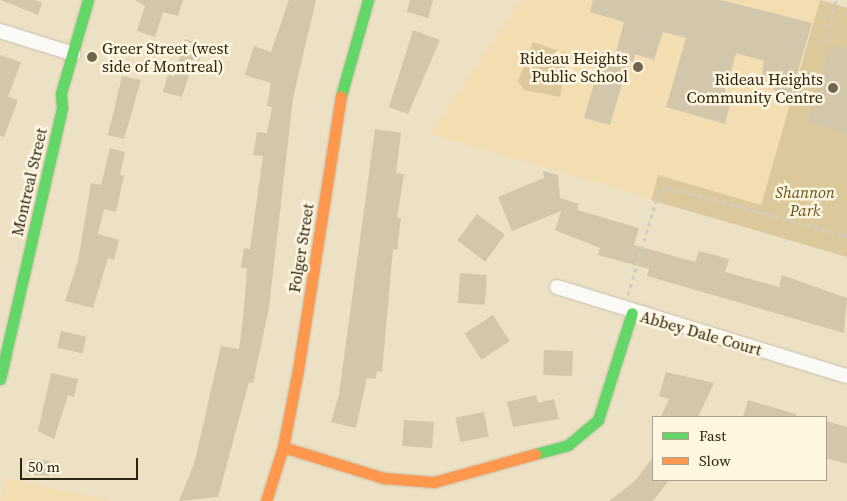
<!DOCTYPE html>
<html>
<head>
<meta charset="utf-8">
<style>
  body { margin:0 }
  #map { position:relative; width:847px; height:501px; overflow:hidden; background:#ede1c5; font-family:"Source Serif 4",serif }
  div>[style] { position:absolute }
  .built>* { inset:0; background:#f2deb1 }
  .green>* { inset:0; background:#dcc99b }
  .building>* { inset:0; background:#d2c6ab; transform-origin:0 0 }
  .path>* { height:3px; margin-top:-1.5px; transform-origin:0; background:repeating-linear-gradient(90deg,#d1cdc4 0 4px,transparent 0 8px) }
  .roads { filter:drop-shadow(0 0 1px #c9bfaa) drop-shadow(0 0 1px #c9bfaa) }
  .street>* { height:14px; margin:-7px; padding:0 7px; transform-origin:7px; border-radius:7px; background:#fcfaf6 }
  .fast>* { height:11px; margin:-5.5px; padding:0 5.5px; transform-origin:5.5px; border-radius:5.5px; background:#63d668 }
  .slow>* { height:11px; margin:-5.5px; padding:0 5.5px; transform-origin:5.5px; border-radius:5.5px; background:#ff974d }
  .dots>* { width:14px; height:14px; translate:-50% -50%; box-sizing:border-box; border:2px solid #fff6e2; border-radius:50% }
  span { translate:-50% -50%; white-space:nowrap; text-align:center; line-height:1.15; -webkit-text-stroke:5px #fff6e2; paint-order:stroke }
  .poi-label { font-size:16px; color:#2d2410 }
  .left { translate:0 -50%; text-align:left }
  .right { translate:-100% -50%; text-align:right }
  .street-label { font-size:16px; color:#2d2410 }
  .park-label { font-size:16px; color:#695318; font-style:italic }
  .legend { position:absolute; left:652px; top:416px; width:175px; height:65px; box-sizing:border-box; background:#fff6e2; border:1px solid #aba28e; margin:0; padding:6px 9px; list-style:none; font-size:15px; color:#2d2410 }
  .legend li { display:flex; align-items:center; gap:10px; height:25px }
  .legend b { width:25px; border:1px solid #aba28e }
  .scale { position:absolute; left:20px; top:458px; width:118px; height:22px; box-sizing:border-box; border:2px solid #2d2410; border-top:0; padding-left:6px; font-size:15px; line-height:18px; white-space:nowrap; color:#2d2410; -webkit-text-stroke:4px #fff6e2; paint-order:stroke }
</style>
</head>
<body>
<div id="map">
  <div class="built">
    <div style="clip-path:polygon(520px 0,820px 0,761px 205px,659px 175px,651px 199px,430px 134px)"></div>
    <div style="clip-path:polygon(6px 478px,113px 501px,0 501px)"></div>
  </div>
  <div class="green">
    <div style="clip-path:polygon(820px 0,847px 8px,847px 257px,651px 200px,658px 175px,761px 205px)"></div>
    <div style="clip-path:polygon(533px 42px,568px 54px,560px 97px,524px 90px,518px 81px)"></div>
  </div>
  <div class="building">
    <div style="clip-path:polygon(1px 0,36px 0,42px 3px,38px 15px)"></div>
    <div style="clip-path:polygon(135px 0,183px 0,178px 16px,163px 12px,155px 37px,137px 31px,145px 6px)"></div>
    <div style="clip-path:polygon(289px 0,316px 0,293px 98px,269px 308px,253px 383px,249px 382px,218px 497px,179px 501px,195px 461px,221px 346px,239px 349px,243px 320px,247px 268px,241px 268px,244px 248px,250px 249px,263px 156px,253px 155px,257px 132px,267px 133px,272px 107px,267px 106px,271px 83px,245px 75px,254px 46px,271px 52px)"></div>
    <div style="clip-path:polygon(410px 0,433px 0,428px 18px,407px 12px)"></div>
    <div style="clip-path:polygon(593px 0,721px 0,812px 23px,791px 95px,773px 90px,777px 80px,762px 76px,764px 61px,736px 53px,723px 99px,731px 101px,725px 124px,666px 107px,686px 38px,663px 32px,654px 60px,635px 54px,633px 62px,629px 61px,610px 125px,584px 118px,603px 52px,615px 56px,624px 22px,590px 12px)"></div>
    <div style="clip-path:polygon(413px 30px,440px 40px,408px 114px,389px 107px)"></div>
    <div style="clip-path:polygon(185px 39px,204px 45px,199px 61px,194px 59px,182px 97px,163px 92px,168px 74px,174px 76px)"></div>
    <div style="clip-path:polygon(831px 45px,847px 50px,847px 134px,808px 122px)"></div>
    <div style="clip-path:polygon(0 55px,21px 62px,8px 97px,18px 100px,4px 137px,0 136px)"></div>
    <div style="clip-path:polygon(122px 76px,141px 80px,124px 139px,108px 135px)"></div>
    <div style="clip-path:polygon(375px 129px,401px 133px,396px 173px,404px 174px,397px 218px,401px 218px,397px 250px,393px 249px,382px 372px,377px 371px,376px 379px,367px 378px,356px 428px,331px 422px,339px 394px)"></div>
    <div style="clip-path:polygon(110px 148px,125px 152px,120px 175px,124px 176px,116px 212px,104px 209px,98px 234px,119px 240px,114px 260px,108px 258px,93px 308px,65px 301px,78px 261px,91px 183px,101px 185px)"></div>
    <div style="clip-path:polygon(543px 171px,558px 175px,560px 198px,579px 204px,577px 210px,639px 228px,634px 245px,695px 262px,699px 251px,729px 259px,725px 272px,779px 287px,782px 275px,847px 298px,844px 333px,647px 276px,649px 269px,598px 255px,600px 248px,555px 230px,561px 211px,512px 231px,498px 197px,544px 178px)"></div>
    <div style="left:477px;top:214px;width:35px;height:33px;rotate:37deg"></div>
    <div style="left:460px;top:273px;width:27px;height:30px;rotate:4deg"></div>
    <div style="left:493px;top:315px;width:31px;height:34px;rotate:57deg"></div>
    <div style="left:61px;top:331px;width:26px;height:17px;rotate:13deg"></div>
    <div style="left:544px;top:350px;width:29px;height:25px;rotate:2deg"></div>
    <div style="clip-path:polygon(666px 372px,714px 383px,698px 417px,661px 417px,669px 399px,659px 396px)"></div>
    <div style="clip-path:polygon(51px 373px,78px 379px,74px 397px,68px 395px,54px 439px,38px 431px)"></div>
    <div style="clip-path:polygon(536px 395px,538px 403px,554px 399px,559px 419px,513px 427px,507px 402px)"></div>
    <div style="clip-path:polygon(748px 400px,796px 414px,796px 417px,743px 417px)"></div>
    <div style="left:484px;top:412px;width:25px;height:29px;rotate:79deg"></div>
    <div style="left:404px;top:420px;width:30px;height:26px;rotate:4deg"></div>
    <div style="clip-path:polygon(826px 421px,847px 427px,847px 464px,826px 458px)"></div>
    <div style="clip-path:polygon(653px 457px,653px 480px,669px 480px,653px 501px,609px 501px,634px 482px)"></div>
    <div style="left:28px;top:459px;width:22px;height:15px;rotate:5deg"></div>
  </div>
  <div class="path">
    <div style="left:824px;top:43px;width:45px;rotate:-74.4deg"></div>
    <div style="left:628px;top:295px;width:101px;rotate:-73.4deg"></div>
    <div style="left:657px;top:198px;width:15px;rotate:-48deg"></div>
    <div style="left:667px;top:187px;width:187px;rotate:15.2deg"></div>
  </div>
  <div class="roads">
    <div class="street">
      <div style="left:0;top:31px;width:77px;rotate:17.3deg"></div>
      <div style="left:557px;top:287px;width:303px;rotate:17.1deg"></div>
    </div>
    <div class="fast">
      <div style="left:341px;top:96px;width:100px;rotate:-74.3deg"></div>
      <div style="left:0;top:379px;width:277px;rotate:-77.1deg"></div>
      <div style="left:62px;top:109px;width:16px;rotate:-94deg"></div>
      <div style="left:61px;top:93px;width:97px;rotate:-73.8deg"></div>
      <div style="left:535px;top:454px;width:34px;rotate:-15deg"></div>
      <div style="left:568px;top:445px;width:39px;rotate:-40deg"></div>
      <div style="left:598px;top:420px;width:112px;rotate:-72.4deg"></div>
    </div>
    <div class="slow">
      <div style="left:283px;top:447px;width:106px;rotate:17.1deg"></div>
      <div style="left:384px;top:478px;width:50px;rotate:4.6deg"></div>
      <div style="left:434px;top:482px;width:105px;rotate:-15.5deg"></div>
      <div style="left:266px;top:501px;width:57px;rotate:-72.5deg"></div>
      <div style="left:283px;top:447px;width:78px;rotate:-79deg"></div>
      <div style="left:298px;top:370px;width:277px;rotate:-81.1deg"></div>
    </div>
  </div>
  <div class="dots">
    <div style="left:92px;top:57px;background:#70664f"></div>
    <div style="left:638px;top:67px;background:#70664f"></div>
    <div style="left:833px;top:88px;background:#70664f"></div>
  </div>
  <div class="poi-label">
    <span class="left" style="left:102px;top:57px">Greer Street (west<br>side of Montreal)</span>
    <span class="right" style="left:628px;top:67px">Rideau Heights<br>Public School</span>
    <span class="right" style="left:823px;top:88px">Rideau Heights<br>Community Centre</span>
  </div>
  <div class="street-label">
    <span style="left:29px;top:182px;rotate:-77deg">Montreal Street</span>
    <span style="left:301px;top:248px;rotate:-81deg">Folger Street</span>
    <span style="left:701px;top:333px;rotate:16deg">Abbey Dale Court</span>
  </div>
  <div class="park-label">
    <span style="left:805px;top:201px">Shannon<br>Park</span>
  </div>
  <ul class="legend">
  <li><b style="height:6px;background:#63d668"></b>Fast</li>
  <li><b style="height:6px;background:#ff974d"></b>Slow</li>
  </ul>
  <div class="scale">50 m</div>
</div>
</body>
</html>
